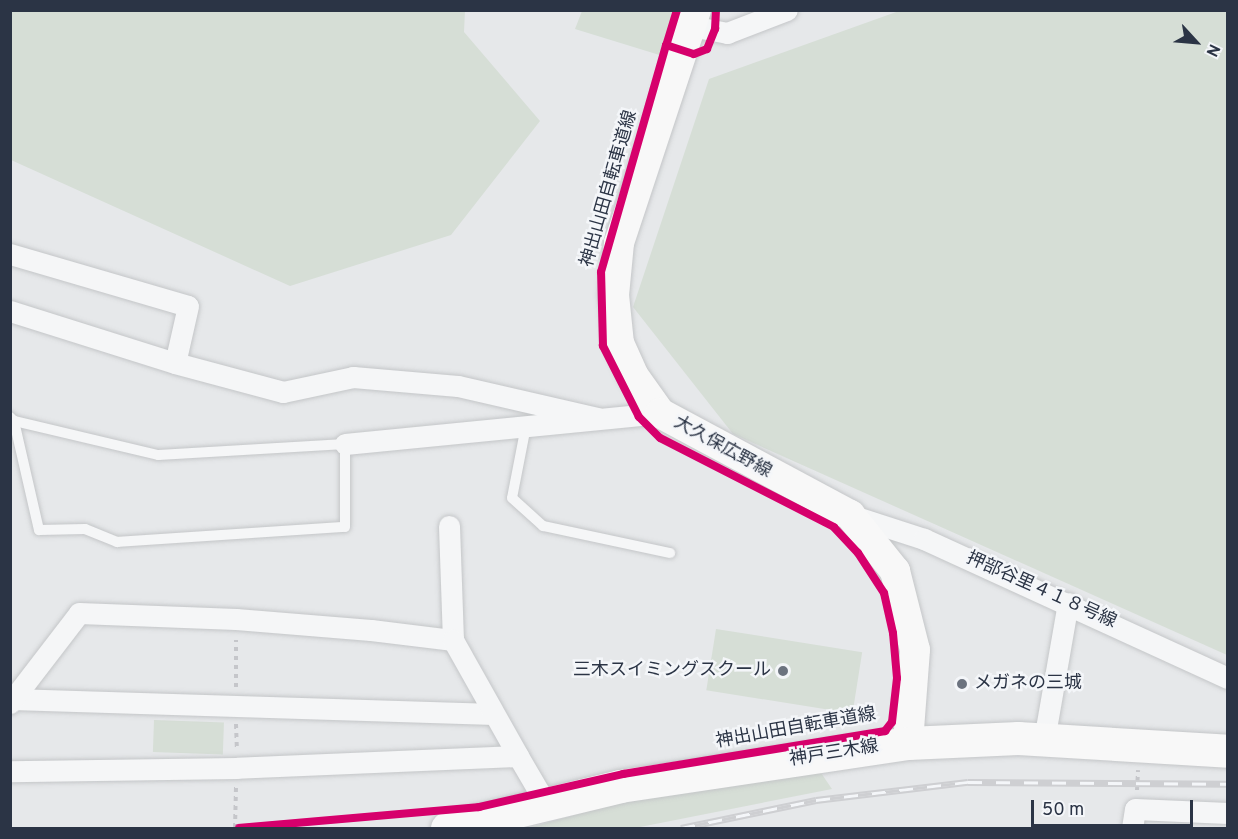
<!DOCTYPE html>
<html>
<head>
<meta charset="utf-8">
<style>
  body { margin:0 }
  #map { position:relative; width:1238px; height:839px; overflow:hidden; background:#e6e8ea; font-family:Overpass,"Noto Sans JP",sans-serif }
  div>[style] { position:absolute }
  .green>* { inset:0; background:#d6ded6; transform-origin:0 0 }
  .path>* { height:4px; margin-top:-2px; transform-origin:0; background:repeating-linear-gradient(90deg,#c5c6ca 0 4.5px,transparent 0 9px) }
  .roads { filter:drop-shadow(0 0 2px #c4c6c8) drop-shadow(0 0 2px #c4c6c8) }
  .lane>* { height:10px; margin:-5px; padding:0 5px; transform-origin:5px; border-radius:5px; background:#f5f6f7 }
  .street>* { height:21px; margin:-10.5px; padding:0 10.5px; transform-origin:10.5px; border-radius:10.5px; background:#f5f6f7 }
  .secondary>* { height:30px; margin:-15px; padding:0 15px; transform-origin:15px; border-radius:15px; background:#f8f8f8 }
  .primary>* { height:33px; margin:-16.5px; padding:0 16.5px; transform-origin:16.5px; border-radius:16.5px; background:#f8f8f8 }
  .rail>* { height:7px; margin-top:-3.5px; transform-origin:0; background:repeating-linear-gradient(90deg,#f4f6f9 0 14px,#cecfd2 0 28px); box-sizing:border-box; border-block:2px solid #cecfd2 }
  .cycleway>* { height:8px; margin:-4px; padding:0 4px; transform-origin:4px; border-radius:4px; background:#d6006c }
  .dots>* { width:16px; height:16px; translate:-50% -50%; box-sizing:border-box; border:3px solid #f4f6f9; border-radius:50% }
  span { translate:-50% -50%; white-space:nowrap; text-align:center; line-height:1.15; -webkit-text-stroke:5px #f4f6f9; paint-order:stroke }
  .street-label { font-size:18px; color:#2b3445 }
  .poi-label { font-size:18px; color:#2b3445 }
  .right { translate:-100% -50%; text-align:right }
  .left { translate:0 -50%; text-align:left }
  .frame { position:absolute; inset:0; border:12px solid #2b3445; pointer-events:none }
  .north { position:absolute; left:1166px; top:12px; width:60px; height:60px; -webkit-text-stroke:4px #f4f6f9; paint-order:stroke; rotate:116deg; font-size:16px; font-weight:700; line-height:24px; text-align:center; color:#2b3445 }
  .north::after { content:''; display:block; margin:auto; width:21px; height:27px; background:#2b3445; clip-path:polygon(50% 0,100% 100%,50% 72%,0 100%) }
  .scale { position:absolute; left:1031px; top:800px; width:162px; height:27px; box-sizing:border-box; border:3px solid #2b3445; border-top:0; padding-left:8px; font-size:18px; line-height:21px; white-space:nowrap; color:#2b3445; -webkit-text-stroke:4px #f4f6f9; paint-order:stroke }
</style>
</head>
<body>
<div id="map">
  <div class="green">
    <div style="clip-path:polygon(11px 10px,465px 11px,464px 32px,540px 121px,451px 235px,290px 286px,11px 160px)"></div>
    <div style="clip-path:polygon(582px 11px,681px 11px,666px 57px,575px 29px)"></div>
    <div style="clip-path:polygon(899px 11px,1227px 11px,1227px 655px,733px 434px,633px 307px,709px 79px)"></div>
    <div style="left:716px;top:629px;width:148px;height:62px;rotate:9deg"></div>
    <div style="left:154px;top:720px;width:70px;height:32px;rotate:2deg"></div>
    <div style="clip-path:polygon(819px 770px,832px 789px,635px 828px,528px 828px,625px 801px)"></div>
  </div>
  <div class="path">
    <div style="left:236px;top:687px;width:47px;rotate:-90deg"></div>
    <div style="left:236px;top:724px;width:23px;rotate:88deg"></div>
    <div style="left:1137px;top:790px;width:20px;rotate:-87deg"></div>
    <div style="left:235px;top:828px;width:41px;rotate:-88.6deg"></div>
  </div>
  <div class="roads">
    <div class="lane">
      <div style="left:10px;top:417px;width:6px;rotate:45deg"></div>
      <div style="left:14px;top:421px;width:112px;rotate:77.1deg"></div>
      <div style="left:39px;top:530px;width:46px;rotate:-1.2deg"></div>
      <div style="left:85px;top:529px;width:35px;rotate:22deg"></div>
      <div style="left:117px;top:542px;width:228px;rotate:-3.8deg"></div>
      <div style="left:345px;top:527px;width:83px;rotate:-90deg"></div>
      <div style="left:345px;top:444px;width:187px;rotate:176.6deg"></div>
      <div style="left:158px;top:455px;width:148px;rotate:-166.7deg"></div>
      <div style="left:14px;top:421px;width:4px;rotate:-166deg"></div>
      <div style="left:526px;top:426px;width:73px;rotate:101deg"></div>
      <div style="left:512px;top:498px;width:42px;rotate:42.1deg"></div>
      <div style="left:543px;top:526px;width:130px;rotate:12deg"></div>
    </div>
    <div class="street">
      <div style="left:691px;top:26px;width:37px;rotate:11deg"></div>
      <div style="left:727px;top:33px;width:64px;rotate:-21deg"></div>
      <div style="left:10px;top:254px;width:185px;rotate:16.3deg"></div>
      <div style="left:188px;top:306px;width:58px;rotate:102.8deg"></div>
      <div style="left:10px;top:311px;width:173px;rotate:17.5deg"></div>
      <div style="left:175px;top:363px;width:112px;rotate:15deg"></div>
      <div style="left:283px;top:392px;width:72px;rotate:-12.1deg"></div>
      <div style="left:353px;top:377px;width:105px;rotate:4.9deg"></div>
      <div style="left:458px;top:386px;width:144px;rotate:12.9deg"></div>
      <div style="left:345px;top:444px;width:317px;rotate:-5.6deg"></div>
      <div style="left:850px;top:515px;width:78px;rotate:18deg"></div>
      <div style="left:924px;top:539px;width:334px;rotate:24.6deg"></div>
      <div style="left:449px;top:526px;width:114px;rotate:88deg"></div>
      <div style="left:14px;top:699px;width:478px;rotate:1.8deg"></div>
      <div style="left:10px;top:703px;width:113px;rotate:-52.5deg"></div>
      <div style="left:79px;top:613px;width:157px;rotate:2.2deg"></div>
      <div style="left:236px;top:619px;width:135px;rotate:4.7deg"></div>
      <div style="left:371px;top:630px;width:83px;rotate:7deg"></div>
      <div style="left:453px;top:640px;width:133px;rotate:60.7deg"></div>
      <div style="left:518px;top:756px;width:281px;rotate:177.6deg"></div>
      <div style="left:237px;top:768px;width:227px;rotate:179.2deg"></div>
      <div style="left:1044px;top:740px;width:139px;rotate:-80.1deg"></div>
      <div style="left:518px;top:756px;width:42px;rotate:59.7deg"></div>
      <div style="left:539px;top:792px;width:15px;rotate:79deg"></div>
      <div style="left:1132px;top:828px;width:19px;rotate:-81deg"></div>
      <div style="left:1135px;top:809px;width:93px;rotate:2.5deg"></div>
    </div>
    <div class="secondary">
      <div style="left:696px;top:10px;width:245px;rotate:108.3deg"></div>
      <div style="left:619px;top:243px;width:52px;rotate:95.5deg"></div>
      <div style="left:614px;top:295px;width:48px;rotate:84.1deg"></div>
      <div style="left:619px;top:343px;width:35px;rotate:66deg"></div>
      <div style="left:633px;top:375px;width:47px;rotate:54.6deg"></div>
      <div style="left:660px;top:413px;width:216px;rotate:28.2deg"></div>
      <div style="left:850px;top:515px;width:72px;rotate:51.2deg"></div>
      <div style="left:895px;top:571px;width:81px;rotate:75.8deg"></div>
      <div style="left:915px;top:650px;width:93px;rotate:94.3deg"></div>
    </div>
    <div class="primary">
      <div style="left:447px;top:828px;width:178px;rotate:-13.6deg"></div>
      <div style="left:620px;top:786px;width:291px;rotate:-8.5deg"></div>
      <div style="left:908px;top:743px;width:110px;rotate:-2.6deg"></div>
      <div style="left:1018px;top:738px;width:210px;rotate:3.5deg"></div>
    </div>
  </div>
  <div class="rail">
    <div style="left:681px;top:828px;width:138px;rotate:-11.7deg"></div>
    <div style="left:816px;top:800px;width:153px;rotate:-6.8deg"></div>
    <div style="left:968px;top:782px;width:260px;rotate:0.4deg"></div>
  </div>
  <div class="cycleway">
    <div style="left:677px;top:10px;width:37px;rotate:107deg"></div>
    <div style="left:666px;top:45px;width:29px;rotate:18deg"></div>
    <div style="left:694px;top:54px;width:14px;rotate:-21deg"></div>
    <div style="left:707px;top:49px;width:22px;rotate:-68deg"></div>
    <div style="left:715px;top:29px;width:19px;rotate:-87deg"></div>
    <div style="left:239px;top:828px;width:241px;rotate:-5deg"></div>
    <div style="left:479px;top:807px;width:148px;rotate:-12.9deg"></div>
    <div style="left:623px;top:774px;width:266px;rotate:-9.3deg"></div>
    <div style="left:885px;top:731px;width:11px;rotate:-52deg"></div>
    <div style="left:892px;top:722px;width:44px;rotate:-83.5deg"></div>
    <div style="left:897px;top:678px;width:45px;rotate:-95.1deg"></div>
    <div style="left:893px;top:633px;width:41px;rotate:-102.7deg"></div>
    <div style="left:884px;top:593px;width:48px;rotate:-123deg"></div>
    <div style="left:858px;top:553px;width:35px;rotate:-133deg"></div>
    <div style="left:834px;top:527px;width:195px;rotate:-152.9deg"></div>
    <div style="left:660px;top:438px;width:30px;rotate:-135deg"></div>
    <div style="left:639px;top:417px;width:80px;rotate:-116.9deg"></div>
    <div style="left:603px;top:346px;width:74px;rotate:-91.5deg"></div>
    <div style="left:601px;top:272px;width:236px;rotate:-74deg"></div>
  </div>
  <div class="dots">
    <div style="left:783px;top:671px;background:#6c737f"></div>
    <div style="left:962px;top:684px;background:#6c737f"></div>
  </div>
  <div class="street-label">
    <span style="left:610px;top:189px;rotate:-74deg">神出山田自転車道線</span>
    <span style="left:722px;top:448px;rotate:29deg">大久保広野線</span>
    <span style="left:1041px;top:591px;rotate:24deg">押部谷里４１８号線</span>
    <span style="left:796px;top:729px;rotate:-10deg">神出山田自転車道線</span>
    <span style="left:834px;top:754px;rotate:-9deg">神戸三木線</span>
  </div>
  <div class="poi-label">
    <span class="right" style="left:771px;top:671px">三木スイミングスクール</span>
    <span class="left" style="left:974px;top:684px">メガネの三城</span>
  </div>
  <div class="frame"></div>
  <div class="north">N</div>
  <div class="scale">50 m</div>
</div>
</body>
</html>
